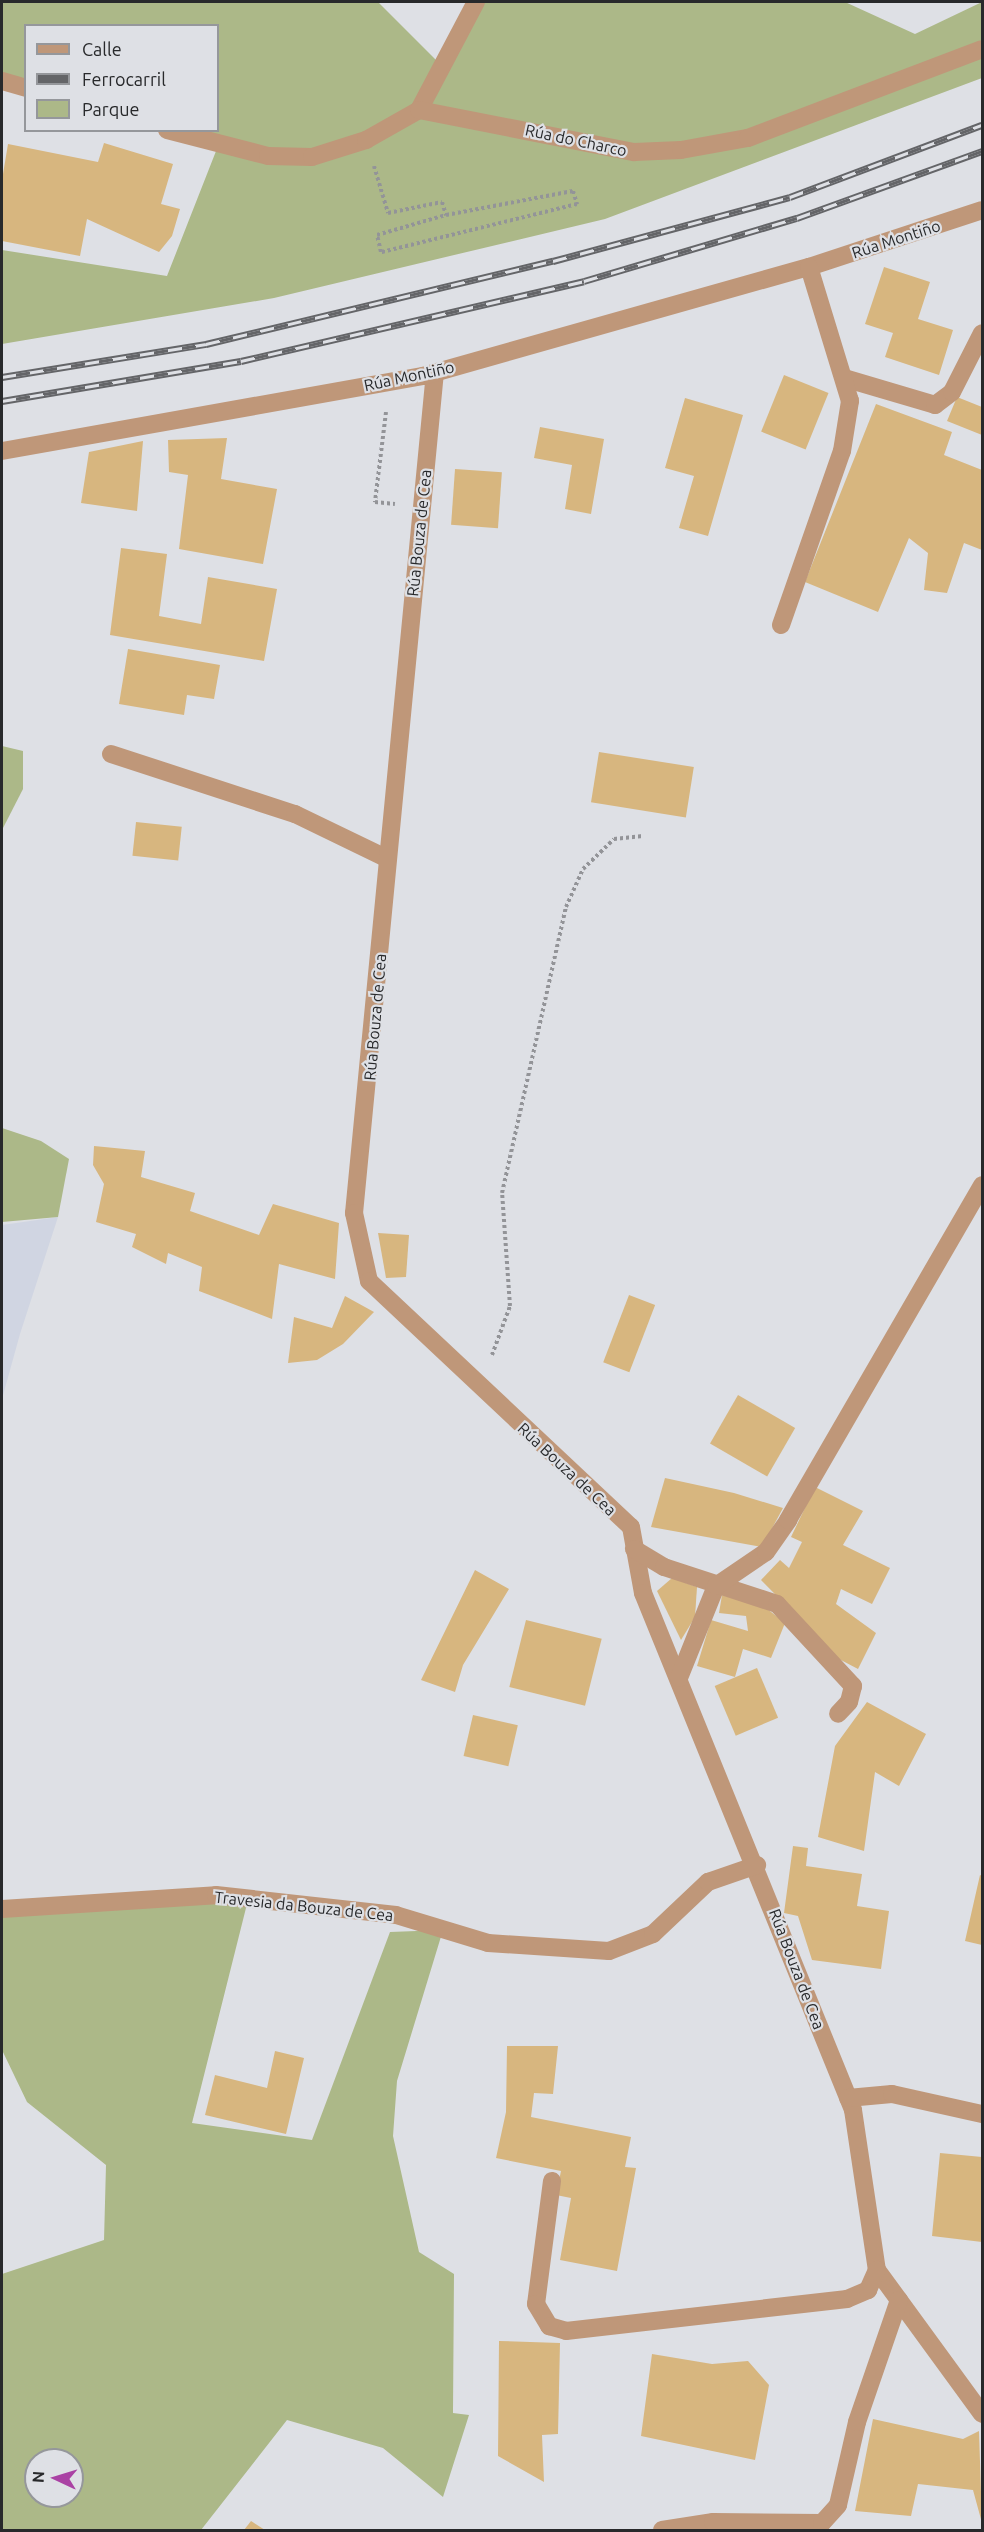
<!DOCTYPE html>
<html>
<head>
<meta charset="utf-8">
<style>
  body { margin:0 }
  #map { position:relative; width:984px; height:2532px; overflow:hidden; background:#dee0e5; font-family:Ubuntu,sans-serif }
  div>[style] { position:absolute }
  .built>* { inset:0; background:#d0d5e2 }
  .green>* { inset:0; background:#acb888 }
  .building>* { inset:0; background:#d7b67f; transform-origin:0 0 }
  .path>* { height:4px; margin-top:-2px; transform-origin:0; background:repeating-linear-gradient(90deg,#939498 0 3px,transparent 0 6px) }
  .lane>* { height:18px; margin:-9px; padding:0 9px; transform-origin:9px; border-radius:9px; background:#bf9779 }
  .street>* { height:18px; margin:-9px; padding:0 9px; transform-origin:9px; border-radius:9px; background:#bf9779 }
  .rail>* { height:7px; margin-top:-3.5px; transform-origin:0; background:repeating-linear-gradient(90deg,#dee0e5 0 14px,#646568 0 28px); box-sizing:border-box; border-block:2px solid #646568 }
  span { translate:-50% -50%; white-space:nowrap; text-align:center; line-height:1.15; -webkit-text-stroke:4.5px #dee0e5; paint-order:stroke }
  .street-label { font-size:16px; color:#28292b }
  .frame { position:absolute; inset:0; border:3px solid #28292b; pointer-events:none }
  .legend { position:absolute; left:24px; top:24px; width:195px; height:108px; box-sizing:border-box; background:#dee0e5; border:2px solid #95979b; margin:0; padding:8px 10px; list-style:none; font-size:18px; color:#28292b }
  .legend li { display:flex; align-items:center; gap:12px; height:30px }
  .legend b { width:30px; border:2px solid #95979b }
  .north { position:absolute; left:24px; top:2448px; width:60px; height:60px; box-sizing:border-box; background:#dee0e5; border:2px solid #95979b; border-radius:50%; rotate:274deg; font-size:16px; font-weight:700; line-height:24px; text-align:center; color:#28292b }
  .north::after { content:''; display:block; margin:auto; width:21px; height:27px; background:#aa42a4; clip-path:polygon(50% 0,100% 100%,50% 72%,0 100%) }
</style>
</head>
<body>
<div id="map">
  <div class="built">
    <div style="clip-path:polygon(58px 1217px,20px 1334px,2px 1399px,2px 1225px)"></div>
  </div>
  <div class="green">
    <div style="clip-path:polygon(2px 2px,378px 2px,444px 68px,478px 2px,845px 2px,915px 34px,982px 2px,982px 78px,605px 219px,274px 298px,2px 344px,2px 250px,167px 276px,218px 146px,167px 131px,218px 130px,218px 26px,26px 26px,25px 88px,2px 81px)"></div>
    <div style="clip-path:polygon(2px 746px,23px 751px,23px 789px,2px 830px)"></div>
    <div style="clip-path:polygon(2px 1128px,41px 1141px,69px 1159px,58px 1217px,2px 1222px)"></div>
    <div style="clip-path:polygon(evenodd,248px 1900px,192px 2123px,312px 2140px,390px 1932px,443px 1930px,397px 2081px,393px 2136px,419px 2252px,454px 2274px,453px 2413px,469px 2415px,443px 2497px,383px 2448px,287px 2420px,201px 2530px,2px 2530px,2px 2274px,104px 2240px,106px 2165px,27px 2102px,2px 2050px,2px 1909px,248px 1900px,36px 2460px,72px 2460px,72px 2496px,36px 2496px,36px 2460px)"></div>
  </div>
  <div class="building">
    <div style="clip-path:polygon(104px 143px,173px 164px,161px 204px,180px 209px,172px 236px,159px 252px,87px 219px,80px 256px,2px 241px,2px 180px,8px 144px,98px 162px)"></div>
    <div style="clip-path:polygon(884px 267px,930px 282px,918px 319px,953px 330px,939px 375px,885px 357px,893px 333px,865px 324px)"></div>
    <div style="left:784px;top:375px;width:48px;height:61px;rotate:22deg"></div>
    <div style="clip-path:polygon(957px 397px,982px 407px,982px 435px,947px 421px)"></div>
    <div style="clip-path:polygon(685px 398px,743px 415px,708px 536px,679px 528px,694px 476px,665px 468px)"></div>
    <div style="clip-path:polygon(876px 404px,952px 432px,944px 455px,982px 470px,982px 550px,964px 543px,947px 593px,924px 590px,928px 553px,909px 538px,878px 612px,805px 582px)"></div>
    <div style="clip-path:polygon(540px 427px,604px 439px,591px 514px,565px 509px,572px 465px,534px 458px)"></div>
    <div style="clip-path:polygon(227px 438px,221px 479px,277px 489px,263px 564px,179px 549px,188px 475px,169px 472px,168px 440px)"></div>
    <div style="clip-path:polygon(143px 441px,137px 511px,81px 503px,89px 452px)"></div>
    <div style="left:455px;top:469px;width:47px;height:56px;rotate:4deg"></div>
    <div style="clip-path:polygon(121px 548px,167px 554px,159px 616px,201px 624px,208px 577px,277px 589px,264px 661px,110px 635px)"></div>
    <div style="clip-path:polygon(128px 649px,220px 665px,214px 699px,187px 695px,184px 715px,119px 704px)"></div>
    <div style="left:599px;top:752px;width:96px;height:51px;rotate:9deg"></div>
    <div style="left:136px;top:822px;width:46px;height:34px;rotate:6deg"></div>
    <div style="clip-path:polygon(94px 1146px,145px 1151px,141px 1177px,195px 1193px,190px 1211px,259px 1235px,273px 1204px,339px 1223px,335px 1279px,279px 1264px,272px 1319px,199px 1291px,202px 1267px,168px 1253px,166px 1264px,132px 1247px,136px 1234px,96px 1222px,104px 1184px,93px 1165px)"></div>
    <div style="clip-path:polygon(378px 1233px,409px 1235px,406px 1277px,386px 1278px)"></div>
    <div style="left:629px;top:1295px;width:28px;height:72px;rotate:21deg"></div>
    <div style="clip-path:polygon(345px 1296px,374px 1312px,343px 1344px,317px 1360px,288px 1363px,294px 1317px,332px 1328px)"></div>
    <div style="left:738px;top:1395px;width:66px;height:56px;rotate:30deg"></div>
    <div style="clip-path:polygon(665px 1478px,734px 1493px,783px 1508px,762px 1547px,651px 1527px)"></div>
    <div style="clip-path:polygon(815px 1487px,863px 1511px,843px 1545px,890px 1568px,872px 1604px,841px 1589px,836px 1604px,876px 1633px,858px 1669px,839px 1659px,761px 1580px,780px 1560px,789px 1568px,802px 1542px,791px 1537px)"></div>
    <div style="clip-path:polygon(475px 1570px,509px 1589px,463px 1665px,455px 1692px,421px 1680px)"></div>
    <div style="clip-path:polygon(672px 1578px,697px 1587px,695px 1617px,681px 1640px,657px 1591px)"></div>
    <div style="clip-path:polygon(722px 1595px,766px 1608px,785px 1623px,771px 1658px,743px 1649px,735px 1677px,697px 1666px,711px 1620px,748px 1631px,746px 1616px,719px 1613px)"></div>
    <div style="left:526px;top:1620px;width:78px;height:69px;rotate:14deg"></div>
    <div style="left:757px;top:1668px;width:54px;height:46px;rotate:67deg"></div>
    <div style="clip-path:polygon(867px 1702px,926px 1734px,899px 1786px,875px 1772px,864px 1851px,818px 1837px,835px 1746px)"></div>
    <div style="left:473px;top:1715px;width:46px;height:42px;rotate:13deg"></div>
    <div style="clip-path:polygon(793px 1846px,808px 1848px,806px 1866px,862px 1874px,857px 1906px,889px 1911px,881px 1969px,812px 1960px,798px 1916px,784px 1913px)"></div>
    <div style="clip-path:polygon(980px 1875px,982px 1876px,982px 1945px,965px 1941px)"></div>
    <div style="clip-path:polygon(507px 2046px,558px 2046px,553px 2094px,534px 2093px,531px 2117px,631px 2137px,625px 2167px,636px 2168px,617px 2271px,560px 2260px,571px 2198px,556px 2195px,561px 2171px,496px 2158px,506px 2112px)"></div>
    <div style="clip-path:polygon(275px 2051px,304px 2058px,286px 2134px,205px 2115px,215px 2075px,267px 2088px)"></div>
    <div style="clip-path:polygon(940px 2153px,982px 2157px,982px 2242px,932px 2236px)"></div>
    <div style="clip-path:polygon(499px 2341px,560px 2343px,558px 2434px,542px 2435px,544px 2482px,498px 2456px)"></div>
    <div style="clip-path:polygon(652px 2354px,712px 2364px,748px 2361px,769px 2385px,755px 2460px,641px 2436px)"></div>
    <div style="clip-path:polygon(873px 2419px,963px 2439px,979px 2431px,982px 2523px,973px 2490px,918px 2484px,911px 2516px,855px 2511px)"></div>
    <div style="clip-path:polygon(251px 2521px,265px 2530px,244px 2530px)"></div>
  </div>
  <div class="path">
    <div style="left:374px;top:166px;width:49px;rotate:73.4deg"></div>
    <div style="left:388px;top:213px;width:55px;rotate:-11.5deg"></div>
    <div style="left:442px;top:202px;width:14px;rotate:73deg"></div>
    <div style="left:446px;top:215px;width:129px;rotate:-10.7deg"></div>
    <div style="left:573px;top:191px;width:14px;rotate:73deg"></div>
    <div style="left:577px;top:204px;width:202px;rotate:166.2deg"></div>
    <div style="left:381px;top:252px;width:17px;rotate:-103deg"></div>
    <div style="left:377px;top:235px;width:72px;rotate:-16.2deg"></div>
    <div style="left:386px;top:412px;width:91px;rotate:97deg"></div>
    <div style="left:375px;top:502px;width:20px;rotate:6deg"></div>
    <div style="left:492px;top:1355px;width:52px;rotate:-69.8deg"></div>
    <div style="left:510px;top:1306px;width:113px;rotate:-94deg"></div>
    <div style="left:502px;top:1193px;width:293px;rotate:-77.4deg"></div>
    <div style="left:566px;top:907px;width:42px;rotate:-65.9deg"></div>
    <div style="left:583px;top:869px;width:43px;rotate:-44.1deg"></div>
    <div style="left:614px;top:839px;width:29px;rotate:-6deg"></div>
  </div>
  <div class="lane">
    <div style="left:111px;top:754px;width:194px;rotate:18.1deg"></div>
    <div style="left:295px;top:814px;width:103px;rotate:25.8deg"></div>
  </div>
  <div class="street">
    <div style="left:2px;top:81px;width:25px;rotate:16deg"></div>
    <div style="left:419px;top:110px;width:122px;rotate:-62.2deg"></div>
    <div style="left:167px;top:130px;width:104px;rotate:14.4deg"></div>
    <div style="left:268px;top:156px;width:44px;rotate:1.3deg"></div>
    <div style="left:312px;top:157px;width:57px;rotate:-17.5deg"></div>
    <div style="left:366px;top:140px;width:61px;rotate:-29.5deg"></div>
    <div style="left:419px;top:110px;width:219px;rotate:11.1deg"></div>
    <div style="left:634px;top:152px;width:47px;rotate:-2.4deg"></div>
    <div style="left:681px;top:150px;width:68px;rotate:-10.2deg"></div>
    <div style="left:748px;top:138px;width:250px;rotate:-20.8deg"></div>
    <div style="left:435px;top:372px;width:845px;rotate:95.5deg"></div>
    <div style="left:354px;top:1213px;width:70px;rotate:77.6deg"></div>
    <div style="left:369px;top:1281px;width:359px;rotate:43.2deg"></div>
    <div style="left:631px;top:1527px;width:67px;rotate:79.7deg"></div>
    <div style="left:643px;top:1593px;width:558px;rotate:67.89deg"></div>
    <div style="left:853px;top:2110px;width:162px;rotate:81.5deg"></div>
    <div style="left:877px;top:2270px;width:178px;rotate:53.9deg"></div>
    <div style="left:844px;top:378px;width:95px;rotate:16.5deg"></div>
    <div style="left:935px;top:405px;width:21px;rotate:-37deg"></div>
    <div style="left:952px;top:392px;width:66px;rotate:-63deg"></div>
    <div style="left:2px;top:451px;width:428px;rotate:-10.1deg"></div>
    <div style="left:423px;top:376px;width:401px;rotate:-15.8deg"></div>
    <div style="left:809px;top:267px;width:182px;rotate:-18.2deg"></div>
    <div style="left:781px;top:625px;width:184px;rotate:-70.7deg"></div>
    <div style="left:842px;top:451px;width:51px;rotate:-80.9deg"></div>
    <div style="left:850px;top:401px;width:140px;rotate:-107deg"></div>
    <div style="left:634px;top:1549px;width:35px;rotate:31deg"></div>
    <div style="left:664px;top:1567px;width:119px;rotate:18.1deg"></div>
    <div style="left:777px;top:1604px;width:112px;rotate:47.2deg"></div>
    <div style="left:853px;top:1686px;width:16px;rotate:104deg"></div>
    <div style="left:849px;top:1702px;width:16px;rotate:133deg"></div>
    <div style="left:679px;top:1678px;width:99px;rotate:-68.1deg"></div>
    <div style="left:716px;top:1586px;width:60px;rotate:-34.2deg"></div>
    <div style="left:766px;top:1552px;width:39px;rotate:-55deg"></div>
    <div style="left:788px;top:1520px;width:387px;rotate:-59.9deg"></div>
    <div style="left:2px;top:1909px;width:214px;rotate:-3.7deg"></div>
    <div style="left:216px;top:1895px;width:181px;rotate:6.3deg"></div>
    <div style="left:396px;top:1915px;width:96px;rotate:16.9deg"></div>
    <div style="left:488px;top:1943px;width:121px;rotate:3.8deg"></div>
    <div style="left:609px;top:1951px;width:47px;rotate:-21.1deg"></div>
    <div style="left:653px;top:1934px;width:76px;rotate:-43.4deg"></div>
    <div style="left:708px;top:1882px;width:52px;rotate:-19.1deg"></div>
    <div style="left:848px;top:2098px;width:44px;rotate:-5.2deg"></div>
    <div style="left:892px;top:2094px;width:92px;rotate:12.5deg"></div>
    <div style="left:552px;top:2181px;width:124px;rotate:97.4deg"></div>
    <div style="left:536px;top:2304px;width:26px;rotate:59deg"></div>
    <div style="left:549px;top:2326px;width:18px;rotate:16deg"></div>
    <div style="left:566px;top:2331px;width:283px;rotate:-6.5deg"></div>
    <div style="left:847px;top:2299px;width:23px;rotate:-23deg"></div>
    <div style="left:868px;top:2290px;width:22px;rotate:-66deg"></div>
    <div style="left:662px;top:2530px;width:52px;rotate:-8.9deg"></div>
    <div style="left:713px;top:2522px;width:109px;rotate:0.5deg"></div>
    <div style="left:822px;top:2523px;width:24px;rotate:-48deg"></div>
    <div style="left:838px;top:2505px;width:85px;rotate:-77.1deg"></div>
    <div style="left:857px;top:2422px;width:129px;rotate:-71deg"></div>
  </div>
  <div class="rail">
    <div style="left:2px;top:377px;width:207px;rotate:-9.2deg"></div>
    <div style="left:206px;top:344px;width:357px;rotate:-13.5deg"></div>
    <div style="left:553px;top:261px;width:245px;rotate:-15.1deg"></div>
    <div style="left:790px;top:197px;width:205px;rotate:-20.6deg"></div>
    <div style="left:2px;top:401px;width:242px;rotate:-9.5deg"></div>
    <div style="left:241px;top:361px;width:352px;rotate:-13.1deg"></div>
    <div style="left:584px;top:281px;width:222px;rotate:-16.5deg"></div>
    <div style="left:797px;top:218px;width:197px;rotate:-19.9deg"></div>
  </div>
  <div class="street-label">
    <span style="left:576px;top:140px;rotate:12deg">Rúa do Charco</span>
    <span style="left:896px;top:239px;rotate:-18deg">Rúa Montiño</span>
    <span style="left:409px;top:376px;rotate:-12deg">Rúa Montiño</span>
    <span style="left:419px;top:533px;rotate:-84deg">Rúa Bouza de Cea</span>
    <span style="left:375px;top:1017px;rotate:-85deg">Rúa Bouza de Cea</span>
    <span style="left:567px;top:1469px;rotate:43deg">Rúa Bouza de Cea</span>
    <span style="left:304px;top:1906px;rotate:6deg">Travesia da Bouza de Cea</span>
    <span style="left:797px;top:1969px;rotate:69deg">Rúa Bouza de Cea</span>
  </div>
  <div class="frame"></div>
  <ul class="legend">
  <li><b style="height:8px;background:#bf9779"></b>Calle</li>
  <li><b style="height:8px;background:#646568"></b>Ferrocarril</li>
  <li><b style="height:16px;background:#acb888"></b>Parque</li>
  </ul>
  <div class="north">N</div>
</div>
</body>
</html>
